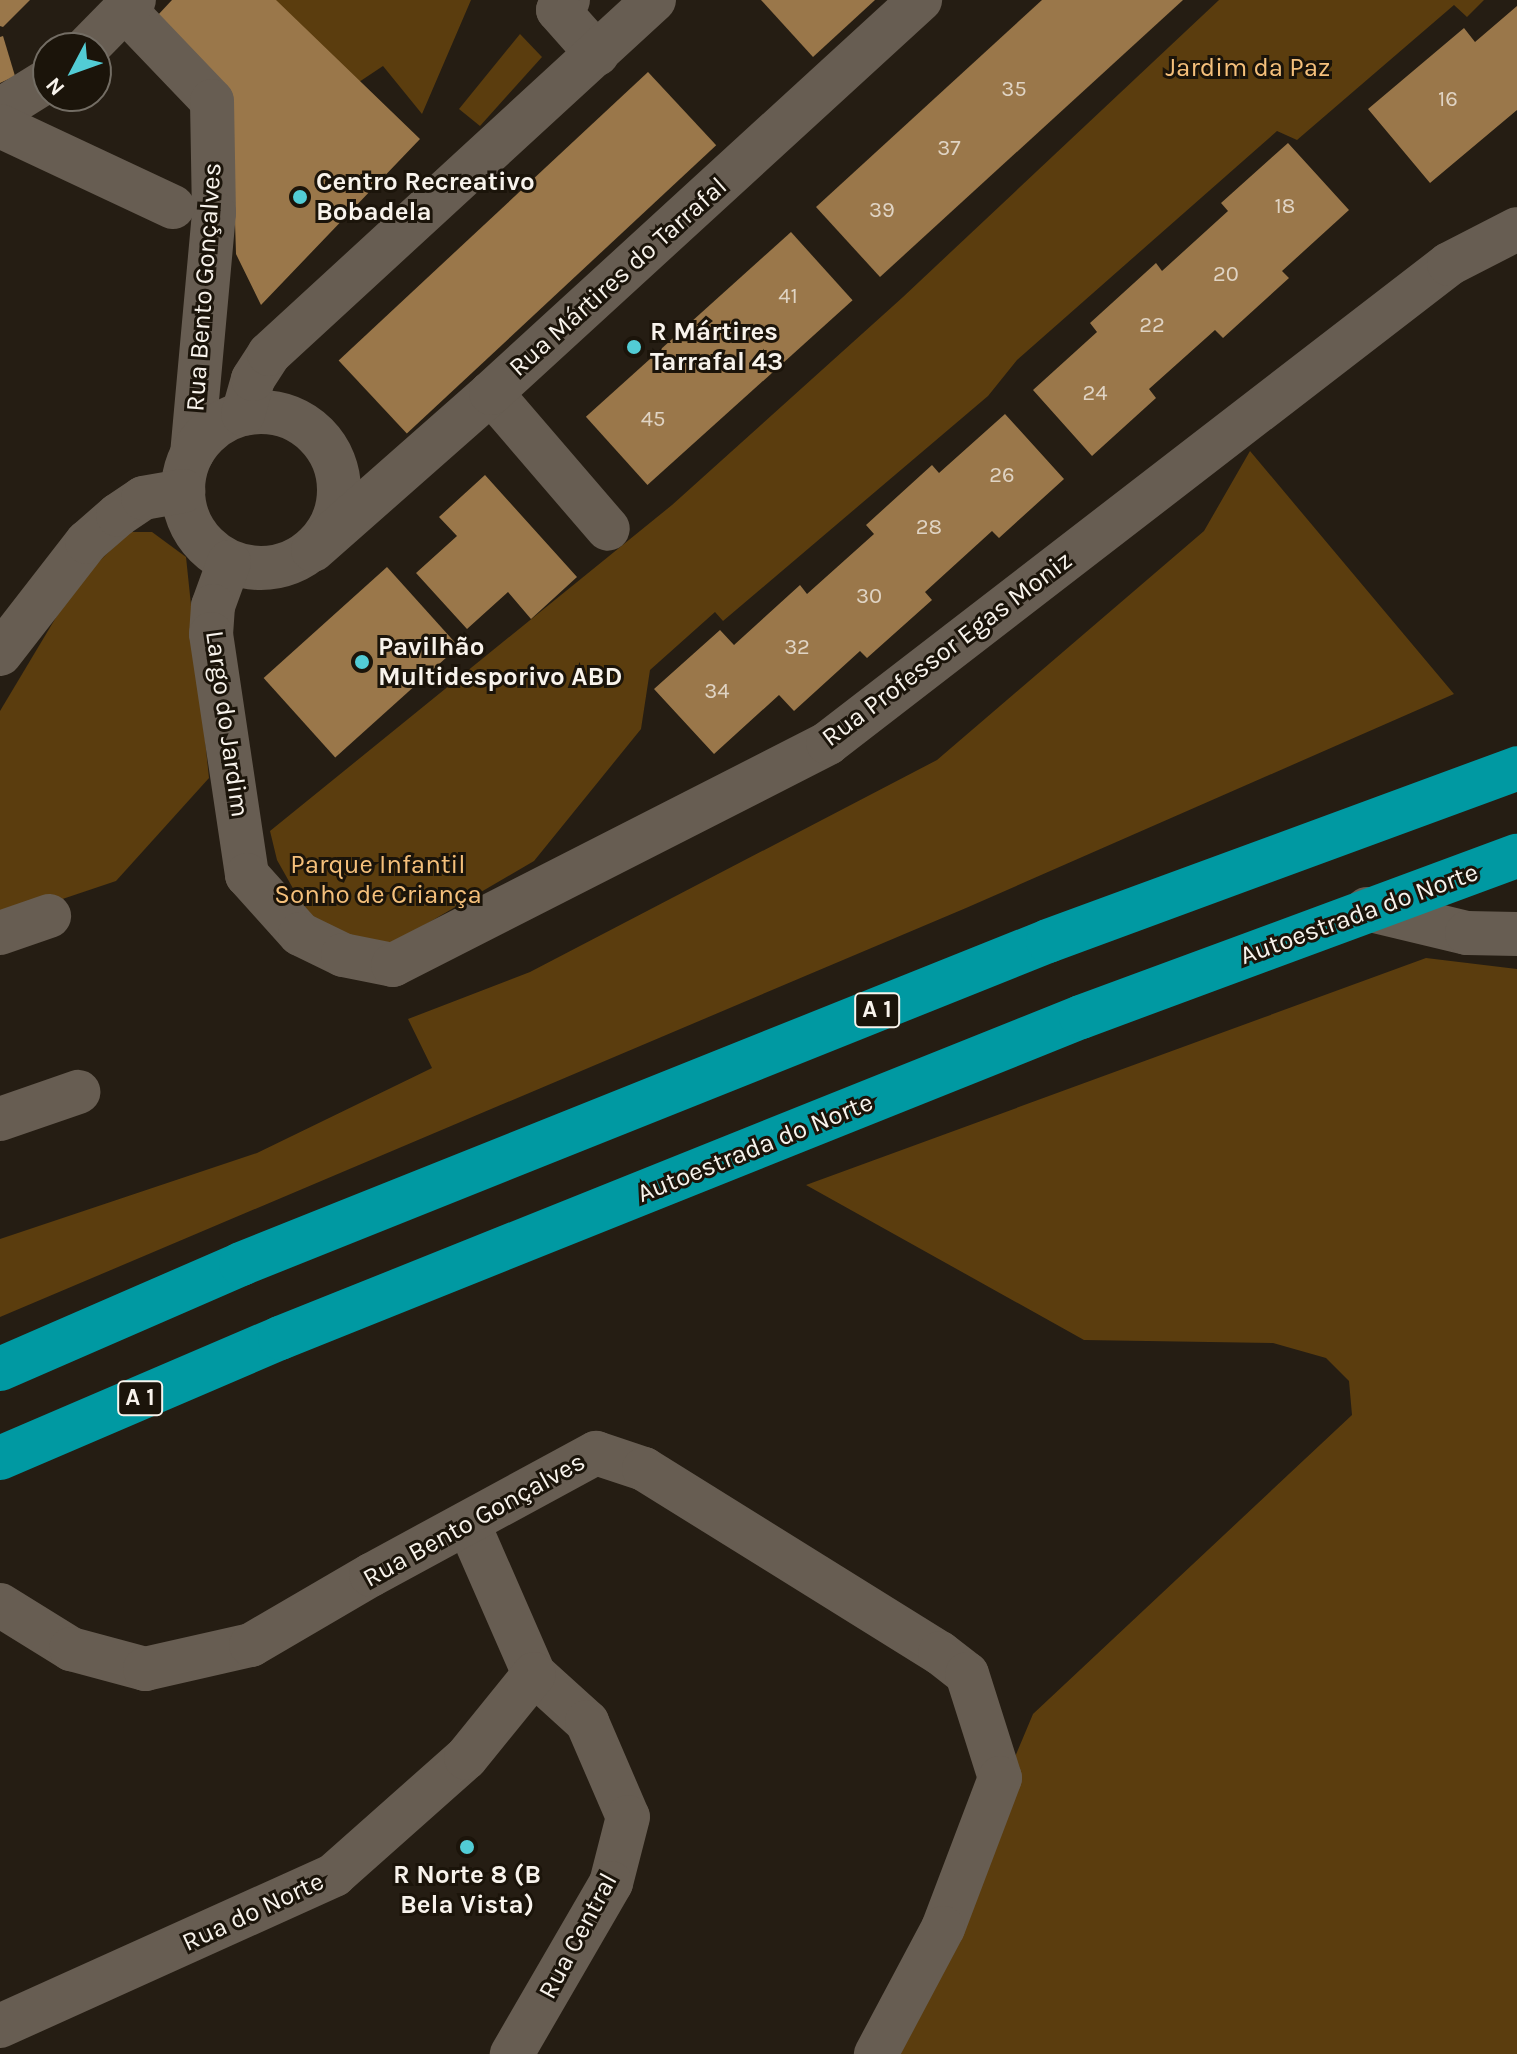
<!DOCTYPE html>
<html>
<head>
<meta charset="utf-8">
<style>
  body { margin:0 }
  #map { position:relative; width:1517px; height:2054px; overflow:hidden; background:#251d13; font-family:Karla,sans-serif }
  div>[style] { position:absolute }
  .green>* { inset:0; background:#5b3d0e }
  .building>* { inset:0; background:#9a774a; transform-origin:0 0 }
  .minor>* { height:44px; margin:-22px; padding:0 22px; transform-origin:22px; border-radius:22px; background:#675d52 }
  .minor>.ring { margin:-22px; padding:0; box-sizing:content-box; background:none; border:44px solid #675d52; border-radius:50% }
  .highway>* { height:44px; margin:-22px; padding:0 22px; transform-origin:22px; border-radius:22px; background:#0099a2 }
  .dots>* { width:22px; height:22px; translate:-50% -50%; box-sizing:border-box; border:4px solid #1b140a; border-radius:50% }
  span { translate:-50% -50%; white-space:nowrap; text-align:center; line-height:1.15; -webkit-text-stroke:6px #1b140a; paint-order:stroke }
  .number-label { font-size:22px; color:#e0d4c4 }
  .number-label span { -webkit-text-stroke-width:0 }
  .shield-label span { padding:2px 6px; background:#1b140a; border:2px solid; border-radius:6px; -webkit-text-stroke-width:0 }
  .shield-label { font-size:24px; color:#f8f3ec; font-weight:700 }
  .park-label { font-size:26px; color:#f5c07b }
  .poi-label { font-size:26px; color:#f8f3ec; font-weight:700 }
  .left { translate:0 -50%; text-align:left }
  .street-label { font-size:26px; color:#f8f3ec }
  .north { position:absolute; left:32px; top:32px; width:80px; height:80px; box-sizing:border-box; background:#1b140a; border:2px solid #736d64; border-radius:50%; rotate:229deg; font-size:22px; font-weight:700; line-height:32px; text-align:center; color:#f8f3ec }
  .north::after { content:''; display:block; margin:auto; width:28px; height:36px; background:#52ccd5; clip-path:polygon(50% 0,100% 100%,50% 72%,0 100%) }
</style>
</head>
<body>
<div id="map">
  <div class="green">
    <div style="clip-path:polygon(275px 0,471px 0,422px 114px,383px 66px,359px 82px)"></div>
    <div style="clip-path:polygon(1219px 0,1484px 0,1467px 17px,1454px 5px,1297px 140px,1277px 131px,1017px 360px,988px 396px,723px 621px,715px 612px,650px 670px,641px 729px,534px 861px,380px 951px,313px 924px,277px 860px,270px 831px,672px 505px,903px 297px)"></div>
    <div style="clip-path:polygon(520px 34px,542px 57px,480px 126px,459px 109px)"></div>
    <div style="clip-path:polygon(1250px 451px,1454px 694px,966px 908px,0 1317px,0 1239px,257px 1153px,432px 1068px,408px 1019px,530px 972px,937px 760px,1204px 531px)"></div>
    <div style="clip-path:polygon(129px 532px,152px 532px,186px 557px,209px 778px,116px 881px,0 920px,0 711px,76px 584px)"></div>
    <div style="clip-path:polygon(1426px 958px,1517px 969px,1517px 2054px,876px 2054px,943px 1928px,1033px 1714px,1352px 1415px,1349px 1381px,1326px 1358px,1273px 1343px,1084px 1340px,806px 1185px)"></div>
  </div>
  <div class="building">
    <div style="clip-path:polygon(0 0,30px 0,3px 27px,0 26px)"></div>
    <div style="clip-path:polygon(172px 0,276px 0,420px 139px,261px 305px,236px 254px,231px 91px,157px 16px)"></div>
    <div style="clip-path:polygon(761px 0,875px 0,813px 57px)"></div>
    <div style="clip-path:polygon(1042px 0,1183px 0,880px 277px,816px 207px)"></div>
    <div style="clip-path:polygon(1517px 6px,1517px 110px,1430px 183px,1368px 109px,1464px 28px,1475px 42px)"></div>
    <div style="clip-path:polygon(3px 36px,15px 76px,0 83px,0 37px)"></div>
    <div style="left:648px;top:72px;width:100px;height:423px;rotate:47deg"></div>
    <div style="clip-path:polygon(1288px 143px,1349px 210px,1282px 271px,1289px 278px,1223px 338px,1215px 330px,1149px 389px,1156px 398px,1092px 456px,1033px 390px,1097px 332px,1090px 323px,1156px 263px,1162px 271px,1228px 211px,1221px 203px)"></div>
    <div style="left:791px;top:232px;width:92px;height:276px;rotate:48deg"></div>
    <div style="clip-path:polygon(1005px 414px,1064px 479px,999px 538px,992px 531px,925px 592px,932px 600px,867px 658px,860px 651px,794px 711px,779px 695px,714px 754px,654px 689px,720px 630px,734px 645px,800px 585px,807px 594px,874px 534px,866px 525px,932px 465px,939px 473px)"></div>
    <div style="clip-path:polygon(485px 475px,577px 577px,531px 619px,508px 592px,467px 629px,416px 573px,457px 536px,439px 517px)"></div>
    <div style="left:387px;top:567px;width:107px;height:166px;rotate:48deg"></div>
  </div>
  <div class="minor">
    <div style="left:568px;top:0;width:14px;rotate:135deg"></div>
    <div style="left:558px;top:10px;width:59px;rotate:48.4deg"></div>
    <div style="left:126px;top:11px;width:124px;rotate:46.3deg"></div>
    <div style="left:212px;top:101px;width:112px;rotate:89deg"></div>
    <div style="left:214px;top:213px;width:241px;rotate:95.2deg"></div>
    <div style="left:87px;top:48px;width:67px;rotate:-45.6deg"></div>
    <div style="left:0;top:110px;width:57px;rotate:-32deg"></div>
    <div style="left:0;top:126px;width:191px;rotate:25.1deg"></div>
    <div style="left:491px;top:393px;width:179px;rotate:49.3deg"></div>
    <div class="ring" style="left:183px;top:412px;width:112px;height:112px"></div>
    <div style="left:243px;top:414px;width:36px;rotate:-74deg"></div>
    <div style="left:253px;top:379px;width:30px;rotate:-57deg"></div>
    <div style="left:269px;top:354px;width:523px;rotate:-42.6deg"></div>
    <div style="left:313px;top:550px;width:237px;rotate:-41.4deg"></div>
    <div style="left:491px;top:393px;width:582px;rotate:-42.49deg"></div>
    <div style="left:229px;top:562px;width:47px;rotate:110deg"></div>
    <div style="left:213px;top:606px;width:28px;rotate:94deg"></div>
    <div style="left:211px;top:634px;width:244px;rotate:81.5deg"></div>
    <div style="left:247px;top:875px;width:79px;rotate:48.1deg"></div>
    <div style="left:300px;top:934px;width:48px;rotate:26deg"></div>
    <div style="left:343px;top:955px;width:51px;rotate:11.3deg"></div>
    <div style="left:393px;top:965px;width:488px;rotate:-27deg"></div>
    <div style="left:828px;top:743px;width:784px;rotate:-37.64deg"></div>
    <div style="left:1449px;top:264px;width:76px;rotate:-27.2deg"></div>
    <div style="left:0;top:654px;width:142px;rotate:-52.2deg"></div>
    <div style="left:87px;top:542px;width:41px;rotate:-41.1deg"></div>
    <div style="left:118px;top:515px;width:30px;rotate:-34deg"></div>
    <div style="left:143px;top:498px;width:41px;rotate:-9.9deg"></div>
    <div style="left:1367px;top:909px;width:103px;rotate:13.5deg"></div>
    <div style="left:1467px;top:933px;width:50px;rotate:1.1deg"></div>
    <div style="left:0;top:933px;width:52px;rotate:-19.1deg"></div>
    <div style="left:0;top:1119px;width:83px;rotate:-19.1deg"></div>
    <div style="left:468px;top:1523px;width:165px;rotate:66.4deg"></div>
    <div style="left:534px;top:1674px;width:72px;rotate:42.2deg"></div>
    <div style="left:587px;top:1722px;width:103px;rotate:66.7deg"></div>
    <div style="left:628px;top:1817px;width:68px;rotate:104.4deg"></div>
    <div style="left:611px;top:1883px;width:198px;rotate:120.1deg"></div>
    <div style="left:0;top:1605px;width:84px;rotate:31.8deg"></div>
    <div style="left:71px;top:1649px;width:77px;rotate:15.1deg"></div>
    <div style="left:145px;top:1669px;width:109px;rotate:-12.8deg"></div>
    <div style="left:251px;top:1645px;width:139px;rotate:-30.3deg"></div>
    <div style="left:371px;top:1575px;width:256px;rotate:-28.5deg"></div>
    <div style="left:596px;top:1453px;width:51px;rotate:18.4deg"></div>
    <div style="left:644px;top:1469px;width:349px;rotate:31.9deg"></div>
    <div style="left:940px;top:1653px;width:34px;rotate:38deg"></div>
    <div style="left:967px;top:1674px;width:109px;rotate:72.4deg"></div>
    <div style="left:1000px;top:1778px;width:160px;rotate:110.8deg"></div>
    <div style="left:943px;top:1928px;width:143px;rotate:118deg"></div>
    <div style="left:0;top:2026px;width:367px;rotate:-24.3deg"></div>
    <div style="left:334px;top:1875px;width:176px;rotate:-41.6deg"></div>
    <div style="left:466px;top:1758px;width:108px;rotate:-51deg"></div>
  </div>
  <div class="highway">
    <div style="left:0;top:1369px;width:263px;rotate:-23.5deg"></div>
    <div style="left:241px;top:1264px;width:869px;rotate:-21.81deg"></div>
    <div style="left:1048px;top:941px;width:500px;rotate:-20.2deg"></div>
    <div style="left:0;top:1458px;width:305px;rotate:-23.2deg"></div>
    <div style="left:280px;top:1338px;width:863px;rotate:-21.84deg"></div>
    <div style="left:1081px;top:1017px;width:465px;rotate:-20.3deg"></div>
  </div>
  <div class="dots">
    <div style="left:300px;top:197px;background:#52ccd5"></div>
    <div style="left:634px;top:347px;background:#52ccd5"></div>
    <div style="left:362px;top:662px;background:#52ccd5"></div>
    <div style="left:467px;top:1847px;background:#52ccd5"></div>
  </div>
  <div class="number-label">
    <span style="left:1014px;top:90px">35</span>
    <span style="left:1448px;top:100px">16</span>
    <span style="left:949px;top:149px">37</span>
    <span style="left:1285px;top:207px">18</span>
    <span style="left:882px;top:211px">39</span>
    <span style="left:1226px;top:275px">20</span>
    <span style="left:788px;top:297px">41</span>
    <span style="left:1152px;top:326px">22</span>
    <span style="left:1095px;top:394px">24</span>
    <span style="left:653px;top:420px">45</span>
    <span style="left:1002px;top:476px">26</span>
    <span style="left:929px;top:528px">28</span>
    <span style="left:869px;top:597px">30</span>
    <span style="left:797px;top:648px">32</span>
    <span style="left:717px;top:692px">34</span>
  </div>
  <div class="shield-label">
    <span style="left:877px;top:1010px">A 1</span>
    <span style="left:140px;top:1398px">A 1</span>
  </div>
  <div class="park-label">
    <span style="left:1248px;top:68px">Jardim da Paz</span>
    <span style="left:378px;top:880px">Parque Infantil<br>Sonho de Criança</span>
  </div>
  <div class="poi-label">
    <span class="left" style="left:316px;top:197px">Centro Recreativo<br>Bobadela</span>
    <span class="left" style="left:650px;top:347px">R Mártires<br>Tarrafal 43</span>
    <span class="left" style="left:378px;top:662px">Pavilhão<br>Multidesporivo ABD</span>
    <span style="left:467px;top:1890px">R Norte 8 (B<br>Bela Vista)</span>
  </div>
  <div class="street-label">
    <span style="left:618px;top:277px;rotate:-42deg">Rua Mártires do Tarrafal</span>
    <span style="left:204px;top:287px;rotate:-86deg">Rua Bento Gonçalves</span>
    <span style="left:947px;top:649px;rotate:-37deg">Rua Professor Egas Moniz</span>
    <span style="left:227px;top:724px;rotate:82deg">Largo do Jardim</span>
    <span style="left:1359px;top:914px;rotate:-20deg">Autoestrada do Norte</span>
    <span style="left:755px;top:1148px;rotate:-22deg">Autoestrada do Norte</span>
    <span style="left:474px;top:1520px;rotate:-29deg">Rua Bento Gonçalves</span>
    <span style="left:253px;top:1912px;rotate:-25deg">Rua do Norte</span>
    <span style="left:578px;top:1936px;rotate:-62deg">Rua Central</span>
  </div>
  <div class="north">N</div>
</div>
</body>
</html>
